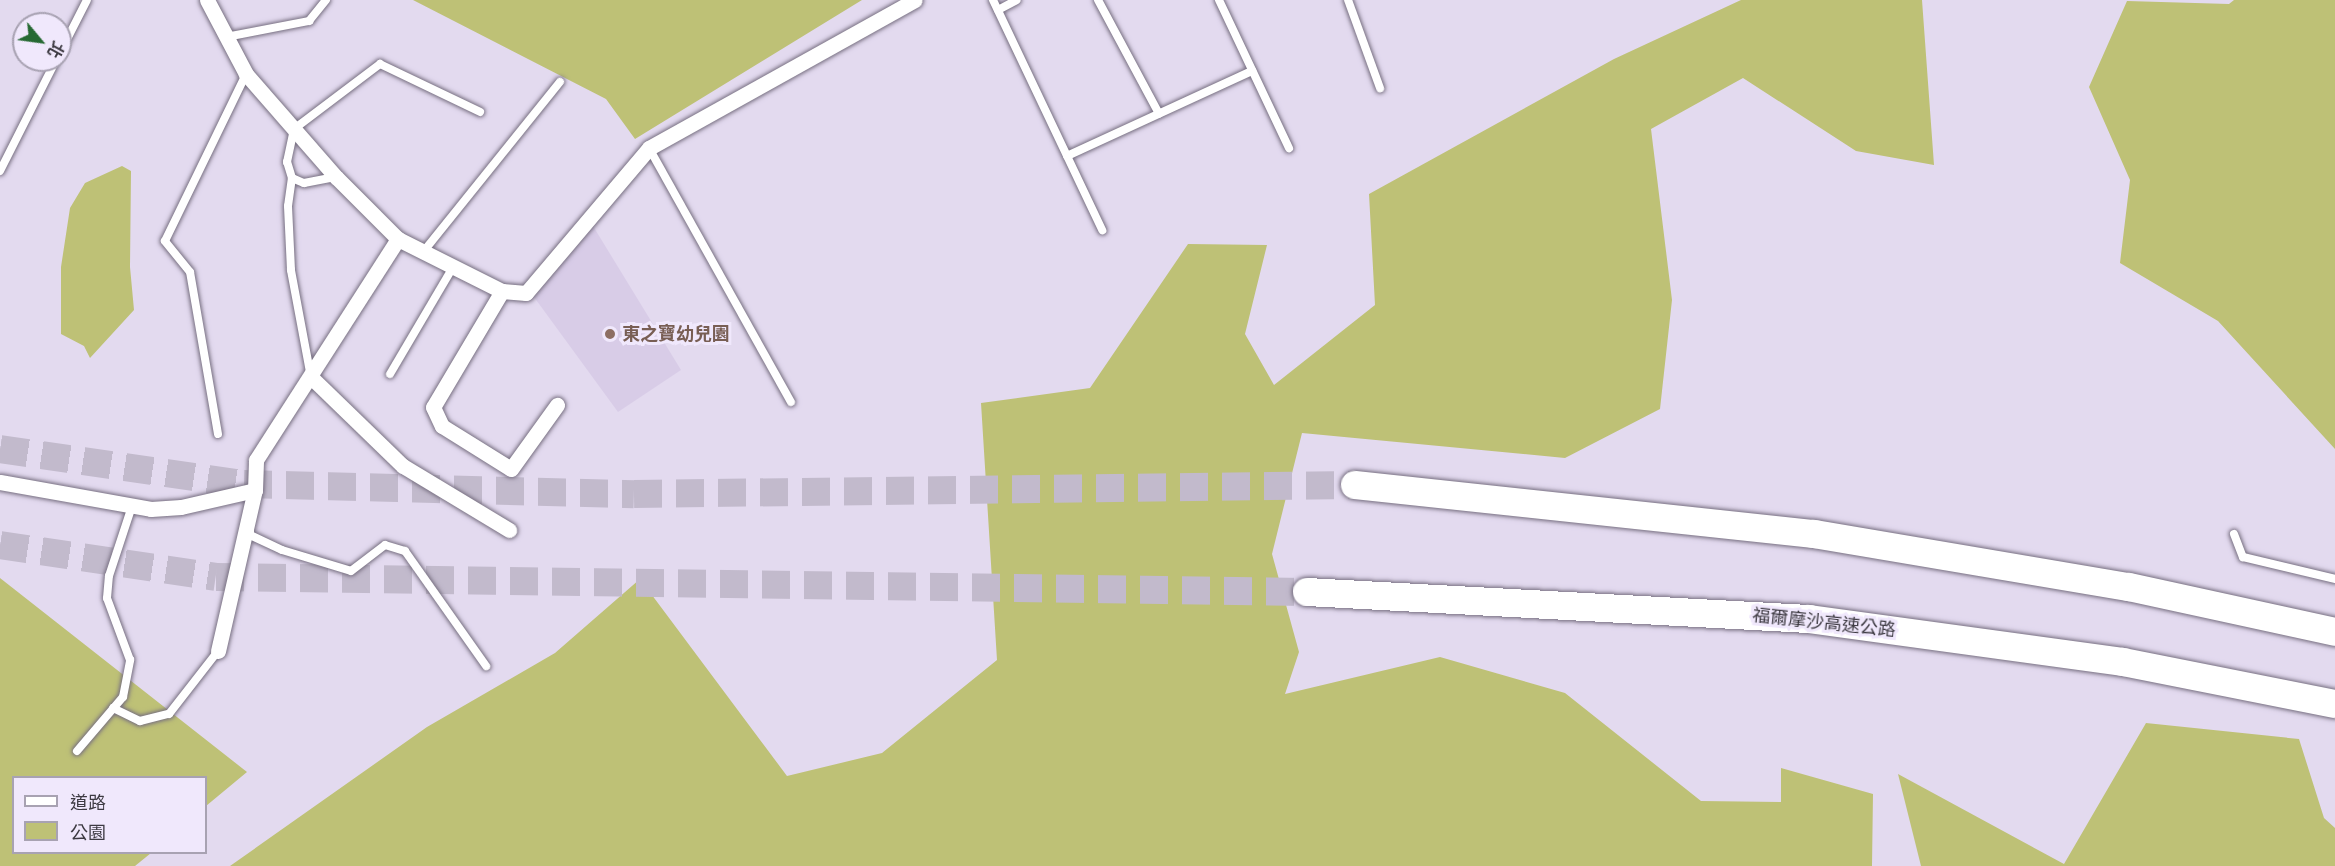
<!DOCTYPE html>
<html>
<head>
<meta charset="utf-8">
<style>
  body { margin:0 }
  #map { position:relative; width:2335px; height:866px; overflow:hidden; background:#e3daef; font-family:"Archivo Narrow","Noto Sans TC",sans-serif }
  div>[style] { position:absolute }
  .built>* { inset:0; background:#d8cce7 }
  .green>* { inset:0; background:#bec176 }
  .motorway-tunnel>* { height:28px; margin-top:-14px; transform-origin:0; background:repeating-linear-gradient(90deg,#c2bacc 0 28px,transparent 0 42px) }
  .roads { filter:drop-shadow(0 0 2px #776f81) drop-shadow(0 0 2px #776f81) }
  .service>* { height:8px; margin:-4px; padding:0 4px; transform-origin:4px; border-radius:4px; background:#fff }
  .minor>* { height:15px; margin:-7.5px; padding:0 7.5px; transform-origin:7.5px; border-radius:7.5px; background:#fff }
  .motorway>* { height:28px; margin:-14px; padding:0 14px; transform-origin:14px; border-radius:14px; background:#fff }
  .dots>* { width:16px; height:16px; translate:-50% -50%; box-sizing:border-box; border:3px solid #f0e8fc; border-radius:50% }
  span { translate:-50% -50%; white-space:nowrap; text-align:center; line-height:1.15; -webkit-text-stroke:6px #f0e8fc; paint-order:stroke }
  .education-label { font-size:18px; color:#785e54; font-weight:700 }
  .left { translate:0 -50%; text-align:left }
  .street-label { font-size:18px; color:#3d3a42 }
  .legend { position:absolute; left:12px; top:776px; width:195px; height:78px; box-sizing:border-box; background:#f0e8fc; border:2px solid #a8a2b2; margin:0; padding:8px 10px; list-style:none; font-size:18px; color:#3d3a42 }
  .legend li { display:flex; align-items:center; gap:12px; height:30px }
  .legend b { width:30px; border:2px solid #a8a2b2 }
  .north { position:absolute; left:12px; top:12px; width:60px; height:60px; box-sizing:border-box; background:#f0e8fc; border:2px solid #a8a2b2; border-radius:50%; rotate:119deg; font-size:16px; font-weight:700; line-height:24px; text-align:center; color:#3d3a42 }
  .north::after { content:''; display:block; margin:auto; width:21px; height:27px; background:#266933; clip-path:polygon(50% 0,100% 100%,50% 72%,0 100%) }
</style>
</head>
<body>
<div id="map">
  <div class="built">
    <div style="clip-path:polygon(593px 226px,681px 370px,618px 412px,534px 297px)"></div>
  </div>
  <div class="green">
    <div style="clip-path:polygon(413px 0,862px 0,635px 139px,606px 99px)"></div>
    <div style="clip-path:polygon(1741px 0,1922px 0,1934px 165px,1856px 151px,1743px 78px,1651px 129px,1672px 300px,1660px 409px,1565px 458px,1302px 433px,1272px 554px,1299px 652px,1285px 694px,1440px 657px,1565px 693px,1701px 801px,1781px 802px,1781px 768px,1873px 794px,1872px 866px,230px 866px,427px 727px,555px 653px,640px 579px,787px 776px,882px 753px,997px 660px,981px 403px,1090px 388px,1188px 244px,1267px 245px,1245px 334px,1274px 385px,1375px 305px,1369px 194px,1614px 59px)"></div>
    <div style="clip-path:polygon(2234px 0,2335px 0,2335px 449px,2218px 321px,2120px 263px,2130px 180px,2089px 87px,2127px 1px,2229px 4px)"></div>
    <div style="clip-path:polygon(122px 166px,131px 171px,130px 267px,134px 310px,90px 358px,84px 346px,61px 334px,61px 267px,70px 208px,85px 183px)"></div>
    <div style="clip-path:polygon(0 578px,247px 772px,206px 806px,206px 778px,14px 778px,14px 852px,151px 853px,135px 866px,0 866px)"></div>
    <div style="clip-path:polygon(2146px 723px,2299px 739px,2324px 818px,2335px 828px,2335px 866px,1921px 866px,1898px 774px,2064px 864px)"></div>
  </div>
  <div class="motorway-tunnel">
    <div style="left:0;top:449px;width:246px;rotate:8.2deg"></div>
    <div style="left:244px;top:484px;width:390px;rotate:1.5deg"></div>
    <div style="left:634px;top:494px;width:721px;rotate:-0.72deg"></div>
    <div style="left:0;top:545px;width:218px;rotate:8.4deg"></div>
    <div style="left:216px;top:577px;width:1091px;rotate:0.79deg"></div>
  </div>
  <div class="roads">
    <div class="service">
      <div style="left:993px;top:0;width:255px;rotate:64.6deg"></div>
      <div style="left:1098px;top:0;width:129px;rotate:61.8deg"></div>
      <div style="left:1219px;top:0;width:164px;rotate:64.7deg"></div>
      <div style="left:1348px;top:0;width:94px;rotate:70deg"></div>
      <div style="left:998px;top:10px;width:21px;rotate:-28deg"></div>
      <div style="left:226px;top:37px;width:85px;rotate:-10.9deg"></div>
      <div style="left:309px;top:21px;width:27px;rotate:-51deg"></div>
      <div style="left:60px;top:53px;width:59px;rotate:-63deg"></div>
      <div style="left:649px;top:148px;width:291px;rotate:60.8deg"></div>
      <div style="left:1067px;top:156px;width:204px;rotate:-24.7deg"></div>
      <div style="left:0;top:171px;width:124px;rotate:-63.2deg"></div>
      <div style="left:292px;top:178px;width:13px;rotate:23deg"></div>
      <div style="left:304px;top:183px;width:33px;rotate:-11deg"></div>
      <div style="left:424px;top:251px;width:217px;rotate:-51.2deg"></div>
      <div style="left:310px;top:372px;width:104px;rotate:-100.6deg"></div>
      <div style="left:291px;top:270px;width:64px;rotate:-92.7deg"></div>
      <div style="left:288px;top:206px;width:28px;rotate:-82deg"></div>
      <div style="left:292px;top:178px;width:17px;rotate:-107deg"></div>
      <div style="left:287px;top:162px;width:34px;rotate:-78deg"></div>
      <div style="left:294px;top:129px;width:108px;rotate:-37.1deg"></div>
      <div style="left:380px;top:64px;width:111px;rotate:25.6deg"></div>
      <div style="left:390px;top:374px;width:124px;rotate:-59.5deg"></div>
      <div style="left:218px;top:434px;width:164px;rotate:-99.8deg"></div>
      <div style="left:190px;top:272px;width:40px;rotate:-129deg"></div>
      <div style="left:165px;top:241px;width:186px;rotate:-64.1deg"></div>
      <div style="left:250px;top:527px;width:8px;rotate:90deg"></div>
      <div style="left:250px;top:535px;width:35px;rotate:25deg"></div>
      <div style="left:282px;top:550px;width:72px;rotate:16.9deg"></div>
      <div style="left:351px;top:571px;width:43px;rotate:-37.4deg"></div>
      <div style="left:385px;top:545px;width:21px;rotate:17deg"></div>
      <div style="left:405px;top:551px;width:141px;rotate:54.8deg"></div>
      <div style="left:2234px;top:534px;width:25px;rotate:69deg"></div>
      <div style="left:2243px;top:557px;width:95px;rotate:13.4deg"></div>
      <div style="left:113px;top:708px;width:30px;rotate:26deg"></div>
      <div style="left:140px;top:721px;width:30px;rotate:-14deg"></div>
      <div style="left:169px;top:714px;width:80px;rotate:-52.1deg"></div>
      <div style="left:77px;top:751px;width:71px;rotate:-49.6deg"></div>
      <div style="left:123px;top:697px;width:38px;rotate:-79deg"></div>
      <div style="left:130px;top:660px;width:66px;rotate:-110.4deg"></div>
      <div style="left:107px;top:598px;width:22px;rotate:-85deg"></div>
      <div style="left:109px;top:576px;width:74px;rotate:-71.8deg"></div>
    </div>
    <div class="minor">
      <div style="left:207px;top:0;width:84px;rotate:62.2deg"></div>
      <div style="left:246px;top:74px;width:137px;rotate:48.9deg"></div>
      <div style="left:336px;top:177px;width:88px;rotate:45deg"></div>
      <div style="left:398px;top:239px;width:116px;rotate:26.6deg"></div>
      <div style="left:502px;top:291px;width:24px;rotate:5deg"></div>
      <div style="left:526px;top:293px;width:190px;rotate:-49.7deg"></div>
      <div style="left:649px;top:148px;width:304px;rotate:-29.1deg"></div>
      <div style="left:502px;top:291px;width:135px;rotate:120.7deg"></div>
      <div style="left:433px;top:407px;width:21px;rotate:65deg"></div>
      <div style="left:442px;top:426px;width:81px;rotate:31.9deg"></div>
      <div style="left:511px;top:469px;width:79px;rotate:-54.3deg"></div>
      <div style="left:311px;top:377px;width:128px;rotate:44.1deg"></div>
      <div style="left:403px;top:466px;width:124px;rotate:31.1deg"></div>
      <div style="left:0;top:482px;width:153px;rotate:10.1deg"></div>
      <div style="left:151px;top:509px;width:30px;rotate:-4deg"></div>
      <div style="left:181px;top:507px;width:76px;rotate:-12.9deg"></div>
      <div style="left:218px;top:651px;width:165px;rotate:-77.1deg"></div>
      <div style="left:255px;top:490px;width:30px;rotate:-88deg"></div>
      <div style="left:256px;top:460px;width:263px;rotate:-57.3deg"></div>
    </div>
    <div class="motorway">
      <div style="left:1355px;top:485px;width:462px;rotate:6.1deg"></div>
      <div style="left:1814px;top:534px;width:319px;rotate:9.6deg"></div>
      <div style="left:2129px;top:587px;width:211px;rotate:12.3deg"></div>
      <div style="left:1307px;top:592px;width:503px;rotate:3.08deg"></div>
      <div style="left:1809px;top:619px;width:317px;rotate:7.8deg"></div>
      <div style="left:2123px;top:662px;width:216px;rotate:11.2deg"></div>
    </div>
  </div>
  <div class="dots">
    <div style="left:610px;top:334px;background:#8d6e63"></div>
  </div>
  <div class="education-label">
    <span class="left" style="left:622px;top:334px">東之寶幼兒園</span>
  </div>
  <div class="street-label">
    <span style="left:1824px;top:623px;rotate:6deg">福爾摩沙高速公路</span>
  </div>
  <ul class="legend">
  <li><b style="height:8px;background:#fff"></b>道路</li>
  <li><b style="height:16px;background:#bec176"></b>公園</li>
  </ul>
  <div class="north">北</div>
</div>
</body>
</html>
